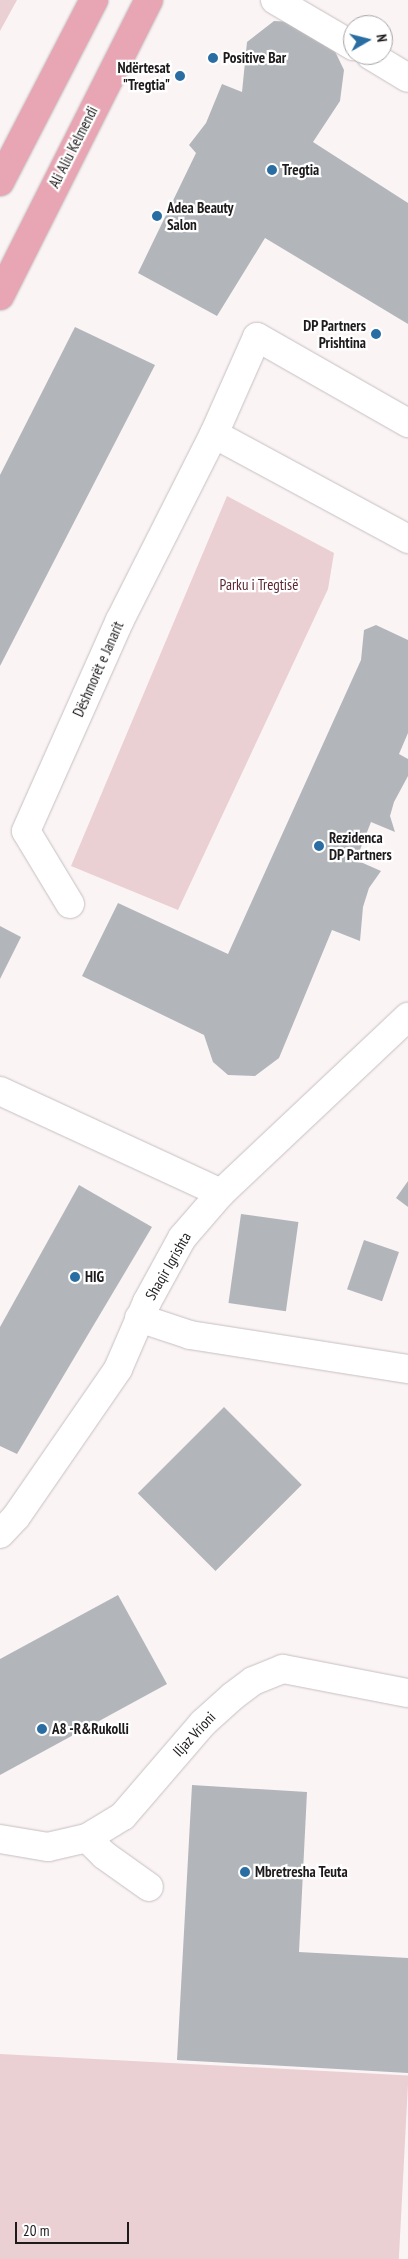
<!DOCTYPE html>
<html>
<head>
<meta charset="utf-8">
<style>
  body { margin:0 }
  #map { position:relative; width:408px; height:2259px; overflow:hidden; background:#fbf4f5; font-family:"PT Sans Narrow",sans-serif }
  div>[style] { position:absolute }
  .green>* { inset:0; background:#eacfd3; transform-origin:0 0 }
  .building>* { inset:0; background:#b2b6ba; transform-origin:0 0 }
  .roads { filter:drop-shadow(0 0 1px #c6bfc0) drop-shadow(0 0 1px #c6bfc0) }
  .minor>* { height:28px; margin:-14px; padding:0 14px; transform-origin:14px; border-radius:14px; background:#fff }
  .major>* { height:28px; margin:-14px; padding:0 14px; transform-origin:14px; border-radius:14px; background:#e8a6b4 }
  .dots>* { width:14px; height:14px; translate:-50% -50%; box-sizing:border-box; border:2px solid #fff; border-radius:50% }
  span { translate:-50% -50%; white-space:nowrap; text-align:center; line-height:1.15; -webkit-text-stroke:4.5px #fff; paint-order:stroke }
  .poi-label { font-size:15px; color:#1e1b1c; font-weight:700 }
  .left { translate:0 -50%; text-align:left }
  .right { translate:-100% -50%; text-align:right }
  .street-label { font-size:15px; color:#1e1b1c }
  .park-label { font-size:15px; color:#5b2733 }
  .north { position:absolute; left:343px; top:15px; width:50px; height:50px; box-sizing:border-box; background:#fff; border:1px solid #a5a4a4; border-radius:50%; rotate:82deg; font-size:14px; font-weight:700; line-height:20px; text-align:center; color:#1e1b1c }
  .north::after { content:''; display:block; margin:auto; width:18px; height:22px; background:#296da2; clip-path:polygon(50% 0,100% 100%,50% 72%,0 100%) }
  .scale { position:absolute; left:15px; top:2222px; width:114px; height:22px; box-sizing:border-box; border:2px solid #1e1b1c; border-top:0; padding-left:6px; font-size:15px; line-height:18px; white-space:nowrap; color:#1e1b1c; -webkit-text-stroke:4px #fff; paint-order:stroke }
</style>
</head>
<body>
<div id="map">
  <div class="green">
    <div style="clip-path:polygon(0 0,17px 0,0 31px)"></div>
    <div style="clip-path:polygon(227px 496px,334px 553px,328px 589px,178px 910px,71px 866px)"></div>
    <div style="left:0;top:2054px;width:409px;height:205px;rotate:3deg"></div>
  </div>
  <div class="building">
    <div style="clip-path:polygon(274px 21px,295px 22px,329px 39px,344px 70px,340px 101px,313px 142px,408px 203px,408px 324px,265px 238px,217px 316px,138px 273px,196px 153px,189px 145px,206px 123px,222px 84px,242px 92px,247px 42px)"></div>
    <div style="clip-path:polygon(75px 327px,155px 365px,0 666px,0 475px)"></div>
    <div style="clip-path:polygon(376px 625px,408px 640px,408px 733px,399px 754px,408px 759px,408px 776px,394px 802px,390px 816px,395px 832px,371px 822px,356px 860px,381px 871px,369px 888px,363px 907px,360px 941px,332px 930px,279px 1058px,255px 1076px,228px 1075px,213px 1062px,204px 1035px,82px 976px,118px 903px,228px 954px,361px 660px,364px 630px)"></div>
    <div style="clip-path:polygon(0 926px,21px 937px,0 979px)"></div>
    <div style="clip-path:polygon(408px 1181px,408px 1207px,396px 1198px)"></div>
    <div style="clip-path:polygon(79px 1185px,152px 1227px,17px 1454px,0 1446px,0 1327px)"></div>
    <div style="left:241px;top:1214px;width:58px;height:90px;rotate:8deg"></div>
    <div style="left:364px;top:1240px;width:37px;height:52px;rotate:19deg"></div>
    <div style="left:224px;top:1407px;width:110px;height:122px;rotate:45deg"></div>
    <div style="clip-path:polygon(118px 1595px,167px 1684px,0 1775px,0 1659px)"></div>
    <div style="clip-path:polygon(192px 1785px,307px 1792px,299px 1952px,408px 1958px,408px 2073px,177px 2060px)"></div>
  </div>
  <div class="roads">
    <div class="minor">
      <div style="left:275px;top:0;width:91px;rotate:30.5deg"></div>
      <div style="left:370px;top:55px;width:44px;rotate:31.2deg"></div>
      <div style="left:214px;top:434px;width:221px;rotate:28.4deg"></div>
      <div style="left:70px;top:904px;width:85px;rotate:-121.1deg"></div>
      <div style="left:26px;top:831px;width:231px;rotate:-66deg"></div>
      <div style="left:120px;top:620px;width:208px;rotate:-63.2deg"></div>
      <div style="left:214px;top:434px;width:106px;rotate:-66.1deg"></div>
      <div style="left:257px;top:337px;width:174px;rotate:29.7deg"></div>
      <div style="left:0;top:1091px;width:243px;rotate:24.8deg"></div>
      <div style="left:139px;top:1318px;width:54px;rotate:18.4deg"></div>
      <div style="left:190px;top:1335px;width:221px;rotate:8.9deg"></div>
      <div style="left:0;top:1534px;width:23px;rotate:-47deg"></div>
      <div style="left:16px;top:1517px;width:180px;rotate:-55.4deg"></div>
      <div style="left:118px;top:1369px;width:73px;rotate:-66.6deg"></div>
      <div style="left:147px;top:1302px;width:73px;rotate:-61.3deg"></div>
      <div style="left:182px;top:1238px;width:60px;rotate:-49.1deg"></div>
      <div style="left:221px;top:1193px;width:257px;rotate:-43.3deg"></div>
      <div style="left:87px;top:1838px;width:24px;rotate:45deg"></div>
      <div style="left:104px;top:1855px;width:55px;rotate:35.4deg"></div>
      <div style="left:0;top:1839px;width:49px;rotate:9.5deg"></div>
      <div style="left:48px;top:1847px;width:40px;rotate:-13deg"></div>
      <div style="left:87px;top:1838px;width:42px;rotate:-31.4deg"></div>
      <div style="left:123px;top:1816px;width:123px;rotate:-49.3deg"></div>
      <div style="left:203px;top:1723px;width:40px;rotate:-42deg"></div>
      <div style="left:233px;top:1696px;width:25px;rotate:-37deg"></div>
      <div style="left:253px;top:1681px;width:32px;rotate:-22deg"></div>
      <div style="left:283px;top:1669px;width:127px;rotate:10.9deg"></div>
    </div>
    <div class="major">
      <div style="left:0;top:182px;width:205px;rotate:-62.7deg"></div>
      <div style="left:0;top:296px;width:331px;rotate:-63.3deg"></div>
    </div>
  </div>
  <div class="dots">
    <div style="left:213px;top:58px;background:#296da2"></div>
    <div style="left:180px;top:76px;background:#296da2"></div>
    <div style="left:272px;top:170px;background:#296da2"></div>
    <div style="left:157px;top:216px;background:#296da2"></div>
    <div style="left:376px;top:334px;background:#296da2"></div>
    <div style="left:319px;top:846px;background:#296da2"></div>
    <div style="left:75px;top:1277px;background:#296da2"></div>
    <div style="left:42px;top:1729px;background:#296da2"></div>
    <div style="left:245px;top:1872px;background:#296da2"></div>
  </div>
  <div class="poi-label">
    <span class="left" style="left:223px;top:58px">Positive Bar</span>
    <span class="right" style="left:170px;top:76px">Ndërtesat<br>"Tregtia"</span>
    <span class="left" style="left:282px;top:170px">Tregtia</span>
    <span class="left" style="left:167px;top:216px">Adea Beauty<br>Salon</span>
    <span class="right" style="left:366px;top:334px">DP Partners<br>Prishtina</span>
    <span class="left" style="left:329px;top:846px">Rezidenca<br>DP Partners</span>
    <span class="left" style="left:85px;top:1277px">HIG</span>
    <span class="left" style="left:52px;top:1729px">A8 -R&amp;Rukolli</span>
    <span class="left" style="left:255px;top:1872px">Mbretresha Teuta</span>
  </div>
  <div class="street-label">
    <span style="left:73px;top:147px;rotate:-63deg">Ali Aliu Kelmendi</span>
    <span style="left:98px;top:669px;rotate:-66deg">Dëshmorët e Janarit</span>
    <span style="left:168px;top:1266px;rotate:-60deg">Shaqir Igrishta</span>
    <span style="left:194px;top:1734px;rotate:-47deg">Iljaz Vrioni</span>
  </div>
  <div class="park-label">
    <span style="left:259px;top:585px">Parku i Tregtisë</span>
  </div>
  <div class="north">N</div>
  <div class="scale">20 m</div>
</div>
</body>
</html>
